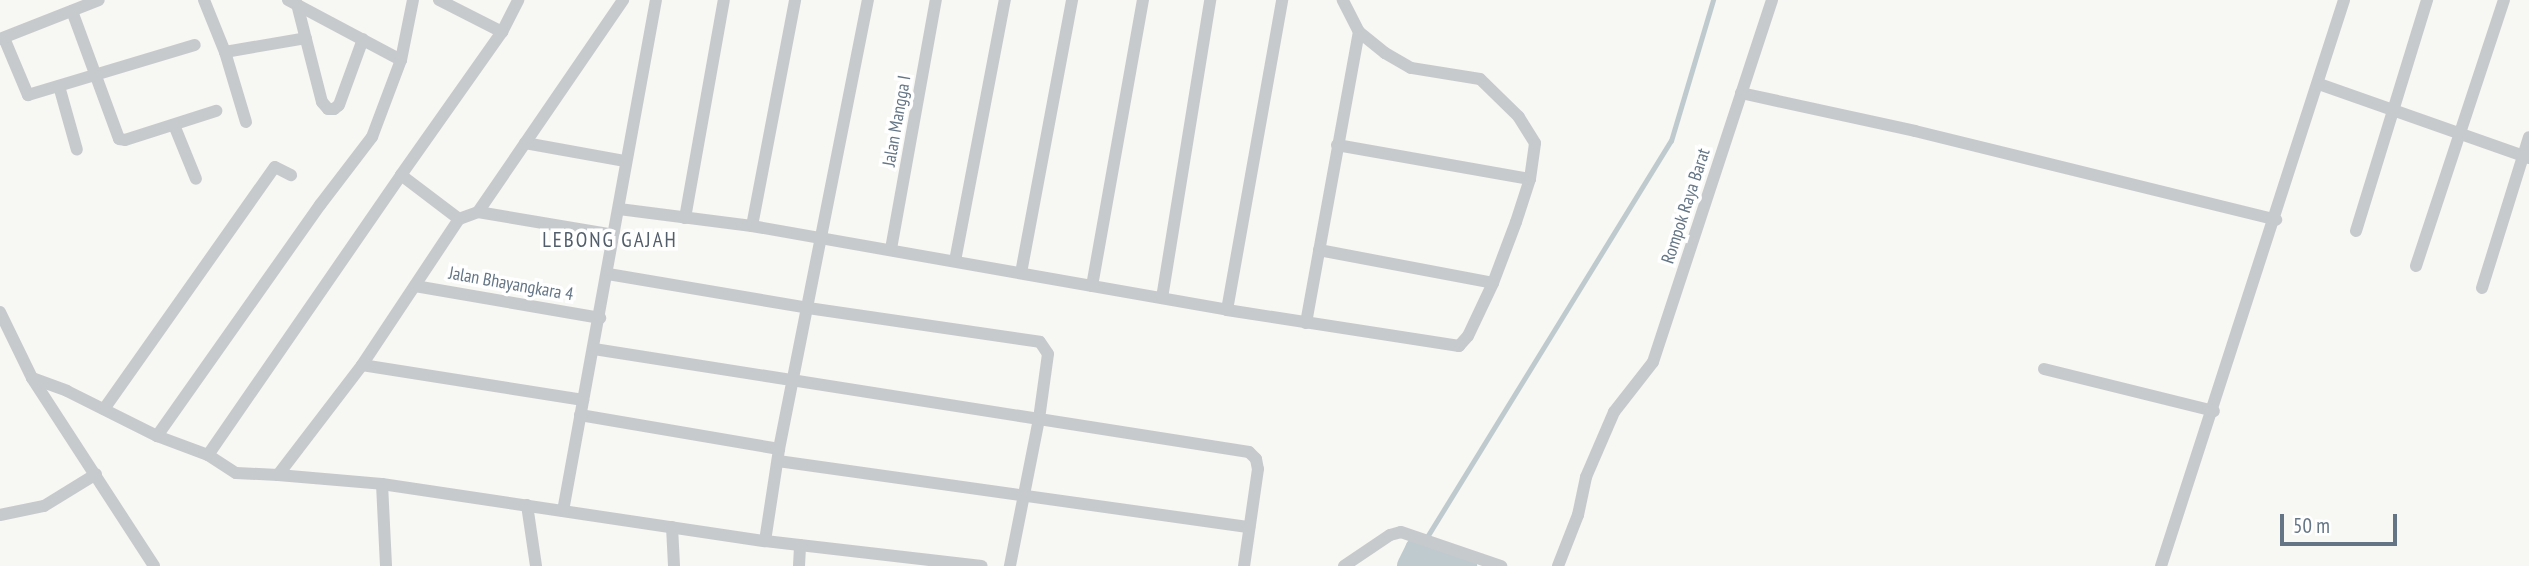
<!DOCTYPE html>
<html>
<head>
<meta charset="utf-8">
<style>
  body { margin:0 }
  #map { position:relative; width:2529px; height:566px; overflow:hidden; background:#f7f7f3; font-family:"PT Sans Narrow",sans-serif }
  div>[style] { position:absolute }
  .stream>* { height:4.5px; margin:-2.25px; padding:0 2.25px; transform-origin:2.25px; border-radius:2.25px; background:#bfcacf }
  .river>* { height:28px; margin:-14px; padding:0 14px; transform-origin:14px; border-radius:14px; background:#bfcacf }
  .street>* { height:12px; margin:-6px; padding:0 6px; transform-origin:6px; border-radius:6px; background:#c6cacd }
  span { translate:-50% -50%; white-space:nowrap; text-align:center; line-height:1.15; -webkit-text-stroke:7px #fff; paint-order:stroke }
  .street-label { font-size:18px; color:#647586 }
  .quarter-label { font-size:21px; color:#525e6b; letter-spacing:2px }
  .scale { position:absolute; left:2280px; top:514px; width:117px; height:32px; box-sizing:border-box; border:4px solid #647586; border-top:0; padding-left:9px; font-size:21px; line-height:24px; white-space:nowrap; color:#647586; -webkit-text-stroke:5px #fff; paint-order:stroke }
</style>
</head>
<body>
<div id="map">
  <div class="stream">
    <div style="left:1419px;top:550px;width:480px;rotate:-58.4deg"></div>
    <div style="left:1671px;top:141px;width:147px;rotate:-73.4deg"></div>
  </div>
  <div class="river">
    <div style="left:1411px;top:566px;width:18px;rotate:-63deg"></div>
    <div style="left:1419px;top:550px;width:47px;rotate:20deg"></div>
  </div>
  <div class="street">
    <div style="left:204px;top:0;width:56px;rotate:68deg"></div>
    <div style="left:225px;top:52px;width:73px;rotate:73.3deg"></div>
    <div style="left:288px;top:0;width:128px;rotate:28deg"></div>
    <div style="left:439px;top:0;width:71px;rotate:26.9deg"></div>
    <div style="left:297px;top:4px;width:101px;rotate:75.7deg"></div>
    <div style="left:322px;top:102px;width:9px;rotate:49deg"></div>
    <div style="left:328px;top:109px;width:6px"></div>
    <div style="left:334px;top:109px;width:6px;rotate:-39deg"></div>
    <div style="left:339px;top:105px;width:70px;rotate:-70deg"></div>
    <div style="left:72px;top:11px;width:136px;rotate:69.8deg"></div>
    <div style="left:119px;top:139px;width:6px;rotate:9deg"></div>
    <div style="left:125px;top:140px;width:96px;rotate:-17.7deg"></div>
    <div style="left:4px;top:38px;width:62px;rotate:67.2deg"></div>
    <div style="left:28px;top:95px;width:174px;rotate:-16.7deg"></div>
    <div style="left:0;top:39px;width:106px;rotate:-21.5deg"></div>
    <div style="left:225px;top:52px;width:82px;rotate:-9.8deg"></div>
    <div style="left:2319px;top:84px;width:223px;rotate:19.4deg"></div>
    <div style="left:59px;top:86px;width:66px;rotate:74.3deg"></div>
    <div style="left:1741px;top:93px;width:178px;rotate:12.3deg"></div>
    <div style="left:1915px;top:131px;width:372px;rotate:13.8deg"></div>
    <div style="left:174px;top:125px;width:58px;rotate:67.8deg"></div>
    <div style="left:525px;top:143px;width:102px;rotate:10.2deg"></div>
    <div style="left:1337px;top:145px;width:196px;rotate:10deg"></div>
    <div style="left:401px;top:175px;width:175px;rotate:-54.8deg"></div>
    <div style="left:502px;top:32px;width:36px;rotate:-63deg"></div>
    <div style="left:619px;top:209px;width:134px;rotate:7.3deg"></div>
    <div style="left:752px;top:226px;width:482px;rotate:10deg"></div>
    <div style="left:1227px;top:310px;width:235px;rotate:8.8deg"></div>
    <div style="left:1459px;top:346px;width:13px;rotate:-48deg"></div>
    <div style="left:1468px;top:336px;width:59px;rotate:-64.7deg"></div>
    <div style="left:1493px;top:283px;width:65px;rotate:-69.3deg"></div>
    <div style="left:1516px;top:222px;width:45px;rotate:-72deg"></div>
    <div style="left:1530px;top:179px;width:36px;rotate:-82deg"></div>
    <div style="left:1535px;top:143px;width:31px;rotate:-122deg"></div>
    <div style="left:1519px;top:117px;width:54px;rotate:-135.7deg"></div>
    <div style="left:1480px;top:79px;width:70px;rotate:-170.9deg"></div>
    <div style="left:1411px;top:68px;width:30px;rotate:-150deg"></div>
    <div style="left:1385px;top:53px;width:33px;rotate:-141deg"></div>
    <div style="left:1359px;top:32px;width:36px;rotate:-117deg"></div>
    <div style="left:478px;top:212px;width:257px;rotate:-55.6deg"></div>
    <div style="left:685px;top:218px;width:221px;rotate:-79.9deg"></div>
    <div style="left:752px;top:226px;width:230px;rotate:-79.2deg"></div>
    <div style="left:2356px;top:231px;width:242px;rotate:-72.9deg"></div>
    <div style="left:891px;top:249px;width:253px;rotate:-79.8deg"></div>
    <div style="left:1319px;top:250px;width:177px;rotate:10.7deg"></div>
    <div style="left:955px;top:261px;width:266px;rotate:-79.2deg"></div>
    <div style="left:2416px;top:266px;width:280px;rotate:-71.7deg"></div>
    <div style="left:1021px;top:273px;width:278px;rotate:-79.4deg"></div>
    <div style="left:608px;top:274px;width:203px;rotate:9.6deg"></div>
    <div style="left:808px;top:308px;width:234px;rotate:8.3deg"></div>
    <div style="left:1040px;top:342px;width:14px;rotate:56deg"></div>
    <div style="left:1048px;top:354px;width:66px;rotate:97.9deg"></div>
    <div style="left:1039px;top:419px;width:150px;rotate:101.2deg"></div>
    <div style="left:415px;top:286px;width:188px;rotate:9.8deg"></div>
    <div style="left:1092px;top:286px;width:291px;rotate:-79.9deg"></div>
    <div style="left:2482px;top:288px;width:158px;rotate:-72.7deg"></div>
    <div style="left:1162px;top:298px;width:302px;rotate:-80.8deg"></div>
    <div style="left:1227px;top:310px;width:315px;rotate:-79.9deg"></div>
    <div style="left:0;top:312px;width:73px;rotate:64.1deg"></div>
    <div style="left:32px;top:378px;width:224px;rotate:57deg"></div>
    <div style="left:1306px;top:323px;width:296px;rotate:-79.7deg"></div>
    <div style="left:594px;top:349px;width:663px;rotate:8.94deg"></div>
    <div style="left:1249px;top:452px;width:10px;rotate:45deg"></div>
    <div style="left:1256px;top:459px;width:10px;rotate:79deg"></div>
    <div style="left:1258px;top:469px;width:98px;rotate:98.2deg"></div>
    <div style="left:362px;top:365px;width:224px;rotate:9deg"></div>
    <div style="left:2044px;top:369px;width:175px;rotate:13.9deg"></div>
    <div style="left:32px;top:378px;width:37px;rotate:20deg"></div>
    <div style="left:67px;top:391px;width:101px;rotate:26.6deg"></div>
    <div style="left:157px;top:436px;width:54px;rotate:20.4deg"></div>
    <div style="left:208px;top:455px;width:33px;rotate:33deg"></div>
    <div style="left:236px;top:473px;width:42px;rotate:2.7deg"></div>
    <div style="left:278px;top:475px;width:138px;rotate:-52.6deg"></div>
    <div style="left:362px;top:365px;width:175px;rotate:-56.4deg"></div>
    <div style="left:459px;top:219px;width:20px;rotate:-20deg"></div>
    <div style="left:478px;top:212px;width:138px;rotate:9.6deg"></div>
    <div style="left:104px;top:409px;width:296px;rotate:-54.8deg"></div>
    <div style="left:275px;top:167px;width:18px;rotate:27deg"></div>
    <div style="left:580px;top:415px;width:202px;rotate:9.7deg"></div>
    <div style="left:157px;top:436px;width:283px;rotate:-54.8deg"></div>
    <div style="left:320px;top:205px;width:86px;rotate:-52.6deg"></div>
    <div style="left:372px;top:137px;width:82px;rotate:-69.4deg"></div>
    <div style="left:401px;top:60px;width:61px;rotate:-78.7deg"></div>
    <div style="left:208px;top:455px;width:340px;rotate:-55.4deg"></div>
    <div style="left:401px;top:175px;width:73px;rotate:37.2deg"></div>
    <div style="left:778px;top:461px;width:476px;rotate:8deg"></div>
    <div style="left:278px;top:475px;width:104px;rotate:4.9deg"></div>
    <div style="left:382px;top:484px;width:387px;rotate:8.5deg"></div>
    <div style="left:765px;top:541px;width:218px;rotate:6.6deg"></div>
    <div style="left:382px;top:484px;width:82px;rotate:87.2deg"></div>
    <div style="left:527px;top:505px;width:62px;rotate:81.6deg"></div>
    <div style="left:563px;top:511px;width:519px;rotate:-79.69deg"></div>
    <div style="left:0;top:515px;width:45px;rotate:-11.6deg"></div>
    <div style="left:44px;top:506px;width:61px;rotate:-31.6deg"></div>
    <div style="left:672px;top:527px;width:39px;rotate:87deg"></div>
    <div style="left:765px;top:541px;width:93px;rotate:-81.3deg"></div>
    <div style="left:779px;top:449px;width:458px;rotate:-78.8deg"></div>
    <div style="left:799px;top:566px;width:21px;rotate:-87deg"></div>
    <div style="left:1344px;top:566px;width:55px;rotate:-34deg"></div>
    <div style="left:1390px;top:535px;width:11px;rotate:-15deg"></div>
    <div style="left:1401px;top:532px;width:106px;rotate:18.8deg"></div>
    <div style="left:1558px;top:566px;width:55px;rotate:-68.6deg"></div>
    <div style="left:1578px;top:515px;width:39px;rotate:-78deg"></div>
    <div style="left:1586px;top:477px;width:71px;rotate:-66.7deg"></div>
    <div style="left:1614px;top:412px;width:63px;rotate:-52deg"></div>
    <div style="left:1653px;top:362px;width:381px;rotate:-71.8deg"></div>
    <div style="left:2161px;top:566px;width:595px;rotate:-72.08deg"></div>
  </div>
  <div class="street-label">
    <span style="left:897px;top:121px;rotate:-80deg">Jalan Mangga I</span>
    <span style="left:1686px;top:206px;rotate:-72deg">Rompok Raya Barat</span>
    <span style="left:511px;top:284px;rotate:10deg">Jalan Bhayangkara 4</span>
  </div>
  <div class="quarter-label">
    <span style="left:610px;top:240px">LEBONG GAJAH</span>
  </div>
  <div class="scale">50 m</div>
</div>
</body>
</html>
